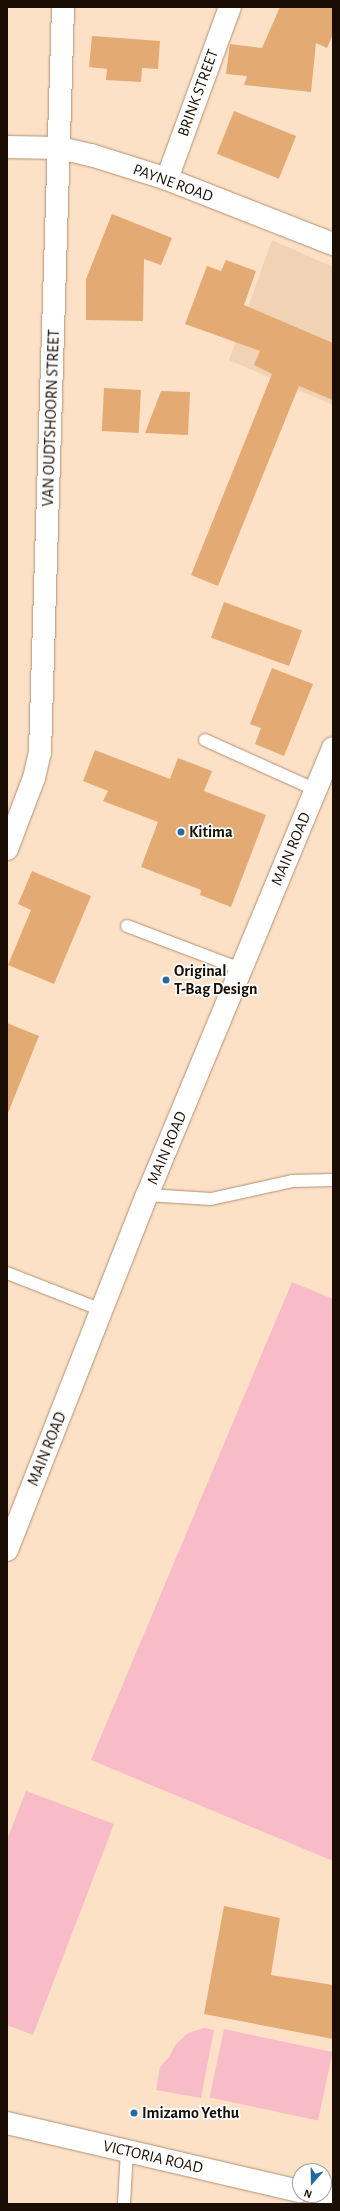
<!DOCTYPE html>
<html>
<head>
<meta charset="utf-8">
<style>
  body { margin:0 }
  #map { position:relative; width:340px; height:2211px; overflow:hidden; background:#fde1c7; font-family:"Alegreya Sans",sans-serif }
  div>[style] { position:absolute }
  .built>* { inset:0; background:#f1d2b4 }
  .green>* { inset:0; background:#f7bcc7; transform-origin:0 0 }
  .building>* { inset:0; background:#e3ab73; transform-origin:0 0 }
  .roads { filter:drop-shadow(0 0 1px #b19172) drop-shadow(0 0 1px #b19172) }
  .lane>* { height:12px; margin:-6px; padding:0 6px; transform-origin:6px; border-radius:6px; background:#fff }
  .street>* { height:22px; margin:-11px; padding:0 11px; transform-origin:11px; border-radius:11px; background:#fff }
  .primary>* { height:22px; margin:-11px; padding:0 11px; transform-origin:11px; border-radius:11px; background:#fff }
  .dots>* { width:11px; height:11px; translate:-50% -50%; box-sizing:border-box; border:2px solid #fff; border-radius:50% }
  span { translate:-50% -50%; white-space:nowrap; text-align:center; line-height:1.15; -webkit-text-stroke:3.5px #fff; paint-order:stroke }
  .street-label { font-size:16px; color:#1a0e04 }
  .poi-label { font-size:16px; color:#1a0e04; font-weight:700 }
  .left { translate:0 -50%; text-align:left }
  .frame { position:absolute; inset:0; border:8px solid #1a0e04; pointer-events:none }
  .north { position:absolute; left:292px; top:2163px; width:40px; height:40px; box-sizing:border-box; background:#fff; border:1px solid #a39f9b; border-radius:50%; rotate:200deg; font-size:11px; font-weight:700; line-height:16px; text-align:center; color:#1a0e04 }
  .north::after { content:''; display:block; margin:auto; width:14px; height:18px; background:#266ba0; clip-path:polygon(50% 0,100% 100%,50% 72%,0 100%) }
</style>
</head>
<body>
<div id="map">
  <div class="built">
    <div style="clip-path:polygon(272px 240px,333px 267px,333px 405px,229px 360px)"></div>
  </div>
  <div class="green">
    <div style="clip-path:polygon(292px 1282px,333px 1299px,333px 1861px,91px 1760px)"></div>
    <div style="clip-path:polygon(26px 1791px,114px 1824px,33px 2035px,7px 2025px,7px 1840px)"></div>
    <div style="clip-path:polygon(204px 2028px,214px 2030px,201px 2098px,156px 2090px,160px 2067px,169px 2057px,176px 2044px,188px 2033px)"></div>
    <div style="left:224px;top:2029px;width:111px;height:70px;rotate:12deg"></div>
  </div>
  <div class="building">
    <div style="clip-path:polygon(280px 7px,333px 7px,333px 34px,327px 48px,316px 43px,311px 92px,244px 85px,247px 76px,226px 74px,230px 44px,262px 48px)"></div>
    <div style="clip-path:polygon(92px 36px,160px 41px,158px 69px,142px 68px,141px 82px,106px 80px,107px 69px,89px 67px)"></div>
    <div style="left:234px;top:111px;width:67px;height:46px;rotate:22deg"></div>
    <div style="clip-path:polygon(112px 214px,172px 238px,161px 265px,144px 259px,143px 321px,86px 320px,86px 279px)"></div>
    <div style="clip-path:polygon(226px 260px,256px 271px,244px 305px,333px 343px,333px 400px,299px 386px,218px 586px,191px 575px,272px 374px,254px 365px,260px 351px,185px 324px,207px 266px,221px 271px)"></div>
    <div style="left:104px;top:388px;width:37px;height:43px;rotate:3deg"></div>
    <div style="clip-path:polygon(161px 391px,190px 392px,188px 435px,145px 433px)"></div>
    <div style="left:224px;top:602px;width:83px;height:38px;rotate:20deg"></div>
    <div style="clip-path:polygon(272px 668px,313px 684px,284px 756px,255px 744px,261px 728px,250px 724px)"></div>
    <div style="clip-path:polygon(95px 750px,170px 779px,178px 758px,212px 771px,204px 791px,266px 815px,231px 907px,200px 895px,201px 890px,141px 867px,158px 822px,103px 801px,108px 791px,83px 781px)"></div>
    <div style="clip-path:polygon(32px 871px,91px 896px,54px 984px,8px 965px,31px 910px,18px 904px)"></div>
    <div style="clip-path:polygon(7px 1023px,39px 1036px,8px 1113px,7px 1113px)"></div>
    <div style="clip-path:polygon(224px 1906px,280px 1918px,271px 1975px,333px 1985px,333px 2039px,204px 2014px)"></div>
  </div>
  <div class="roads">
    <div class="lane">
      <div style="left:205px;top:740px;width:122px;rotate:24.2deg"></div>
      <div style="left:127px;top:926px;width:122px;rotate:20.7deg"></div>
      <div style="left:147px;top:1195px;width:64px;rotate:3.6deg"></div>
      <div style="left:211px;top:1199px;width:83px;rotate:-12.5deg"></div>
      <div style="left:292px;top:1181px;width:41px;rotate:-1.4deg"></div>
      <div style="left:7px;top:1273px;width:102px;rotate:21.3deg"></div>
      <div style="left:124px;top:2204px;width:53px;rotate:-86.8deg"></div>
    </div>
    <div class="street">
      <div style="left:7px;top:147px;width:53px;rotate:1.1deg"></div>
      <div style="left:60px;top:148px;width:32px;rotate:13deg"></div>
      <div style="left:91px;top:155px;width:80px;rotate:17.5deg"></div>
      <div style="left:167px;top:179px;width:178px;rotate:21.4deg"></div>
      <div style="left:167px;top:179px;width:183px;rotate:-69.9deg"></div>
      <div style="left:7px;top:849px;width:76px;rotate:-69.2deg"></div>
      <div style="left:34px;top:778px;width:27px;rotate:-77deg"></div>
      <div style="left:40px;top:752px;width:745px;rotate:-88.23deg"></div>
    </div>
    <div class="primary">
      <div style="left:7px;top:1550px;width:382px;rotate:-68.5deg"></div>
      <div style="left:147px;top:1195px;width:484px;rotate:-67.4deg"></div>
      <div style="left:7px;top:2123px;width:301px;rotate:13.1deg"></div>
      <div style="left:317px;top:2195px;width:16px;rotate:14deg"></div>
    </div>
  </div>
  <div class="dots">
    <div style="left:181px;top:832px;background:#266ba0"></div>
    <div style="left:166px;top:980px;background:#266ba0"></div>
    <div style="left:134px;top:2113px;background:#266ba0"></div>
  </div>
  <div class="street-label">
    <span style="left:198px;top:93px;rotate:-70deg">BRINK STREET</span>
    <span style="left:173px;top:183px;rotate:20deg">PAYNE ROAD</span>
    <span style="left:51px;top:418px;rotate:-88deg">VAN OUDTSHOORN STREET</span>
    <span style="left:291px;top:849px;rotate:-67deg">MAIN ROAD</span>
    <span style="left:167px;top:1148px;rotate:-67deg">MAIN ROAD</span>
    <span style="left:47px;top:1449px;rotate:-68deg">MAIN ROAD</span>
    <span style="left:153px;top:2157px;rotate:13deg">VICTORIA ROAD</span>
  </div>
  <div class="poi-label">
    <span class="left" style="left:189px;top:832px">Kitima</span>
    <span class="left" style="left:174px;top:980px">Original<br>T-Bag Design</span>
    <span class="left" style="left:142px;top:2113px">Imizamo Yethu</span>
  </div>
  <div class="frame"></div>
  <div class="north">N</div>
</div>
</body>
</html>
